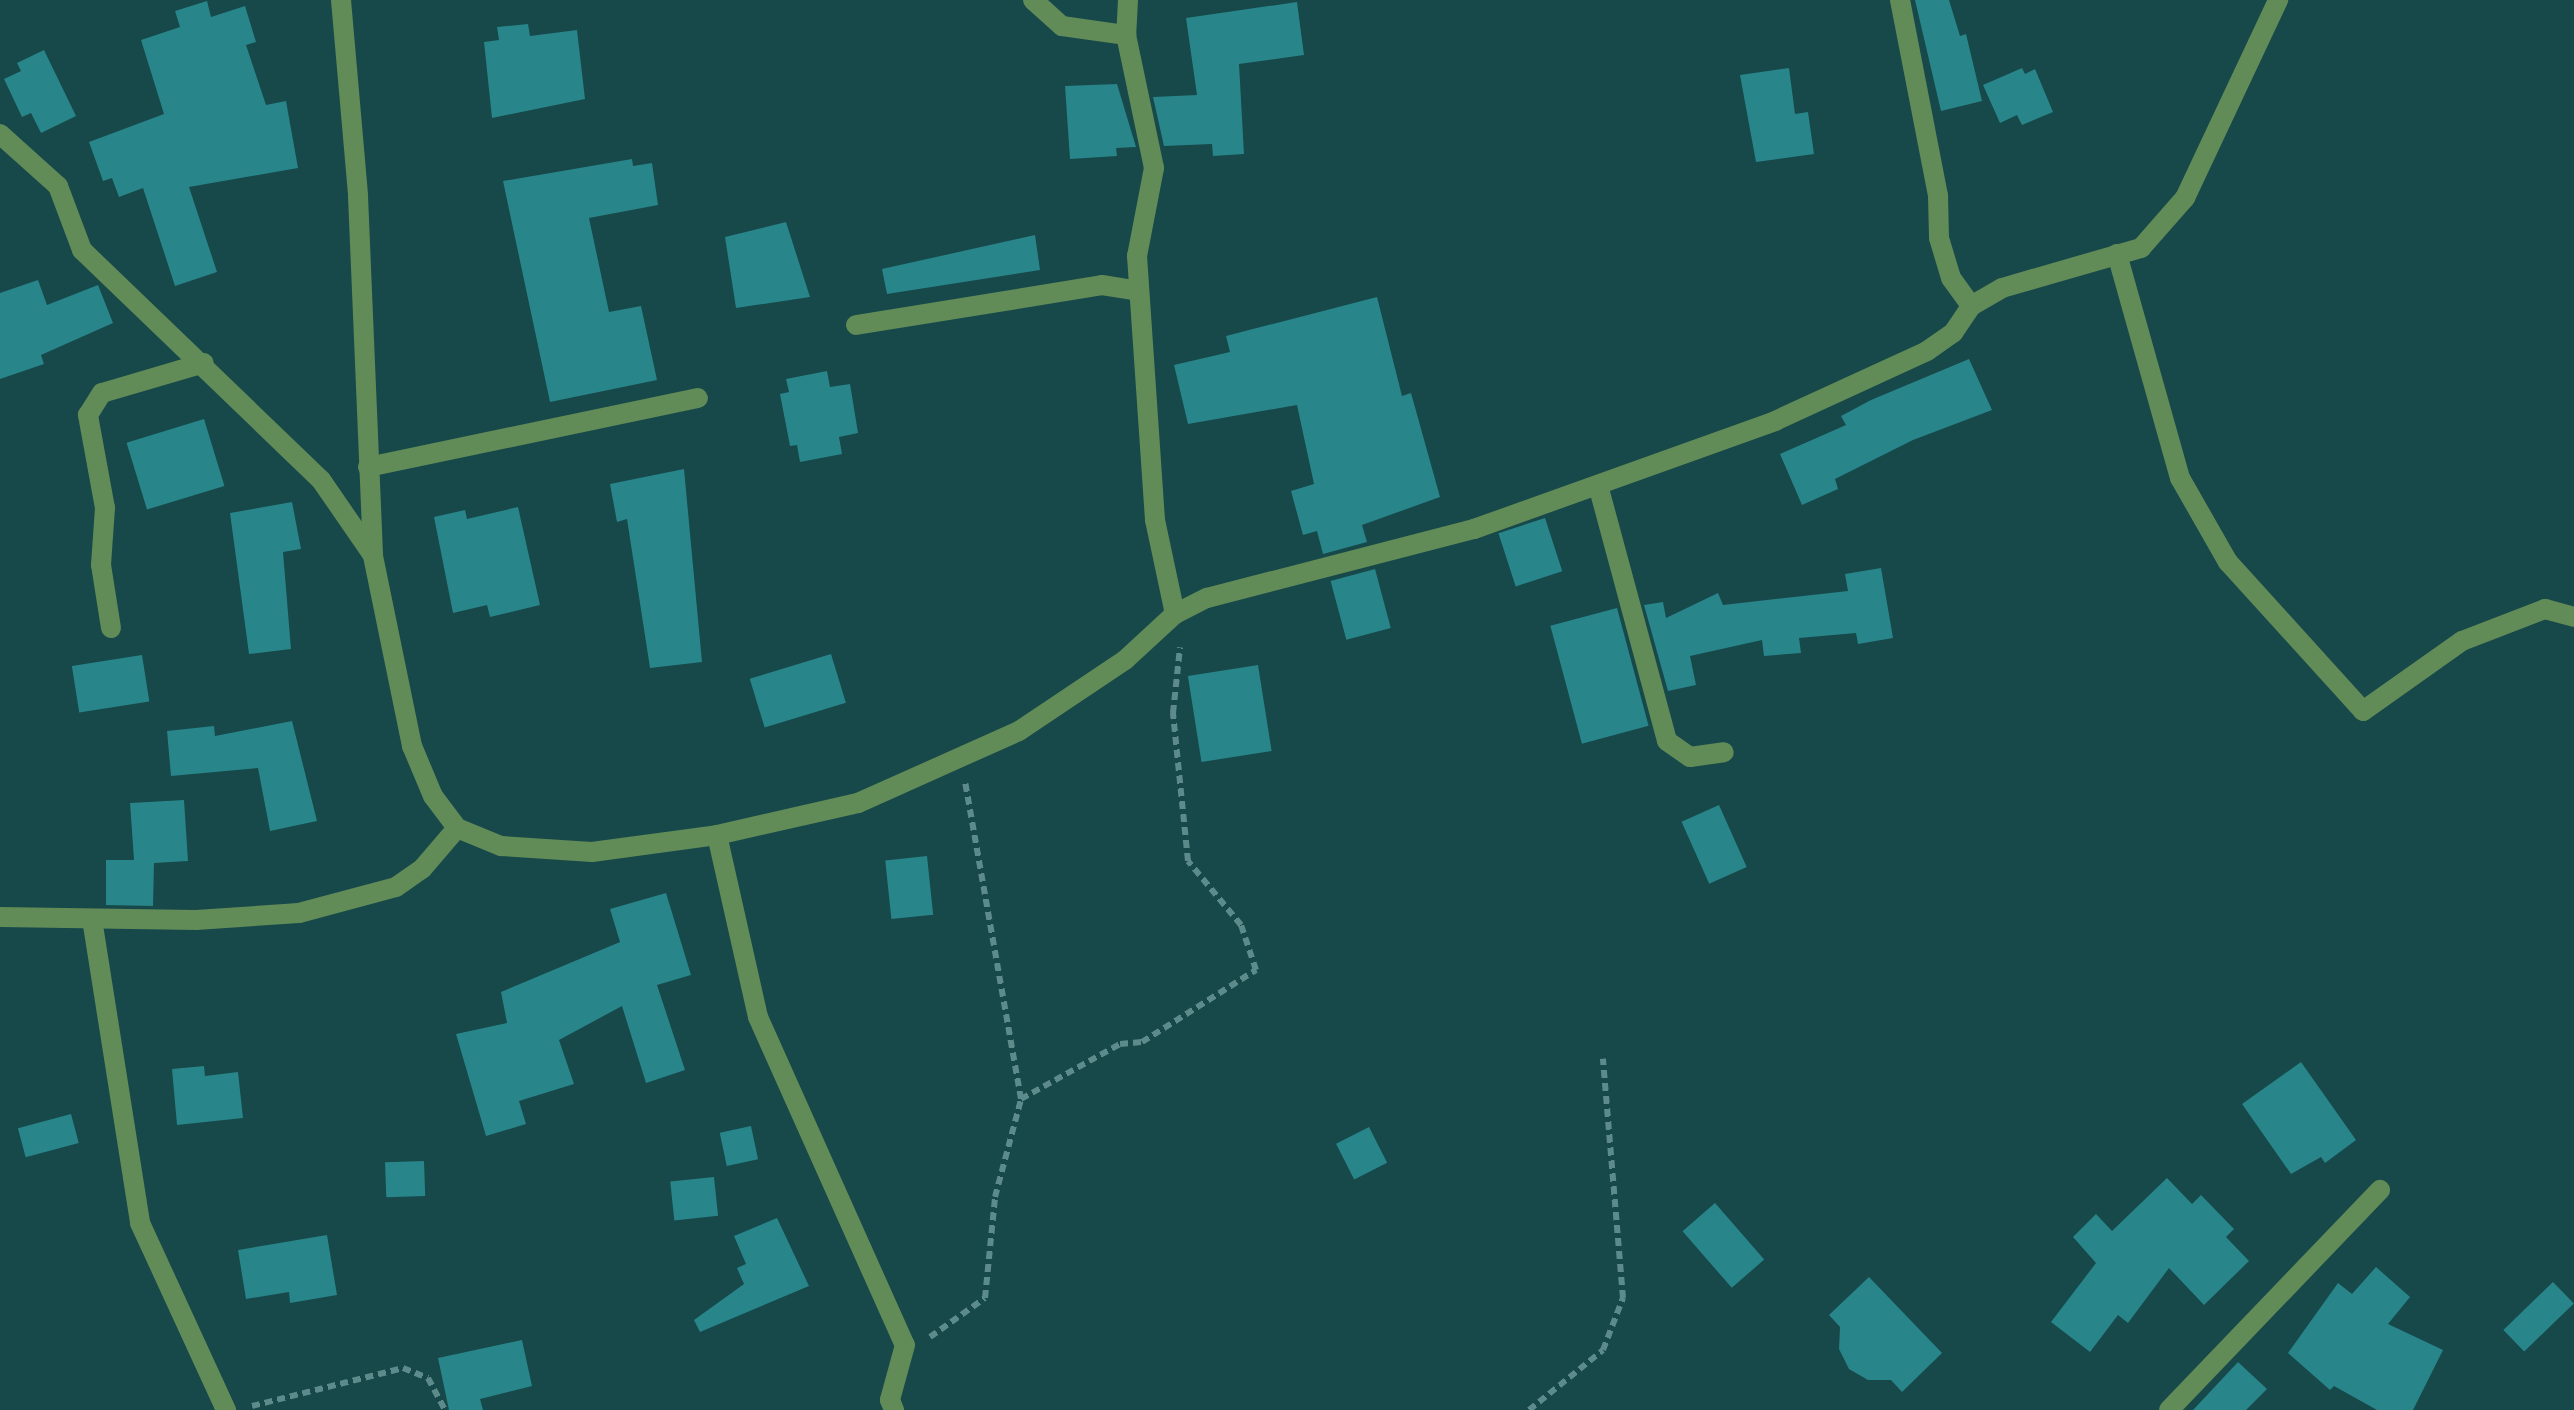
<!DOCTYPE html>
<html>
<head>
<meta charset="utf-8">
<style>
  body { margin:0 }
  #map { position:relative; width:2574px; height:1410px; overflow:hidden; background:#17484a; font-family:"Noto Sans",sans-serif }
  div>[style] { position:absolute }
  .building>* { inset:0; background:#288589; transform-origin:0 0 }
  .path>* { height:6px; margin-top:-3px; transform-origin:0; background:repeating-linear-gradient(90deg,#5d8b8c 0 8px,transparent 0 13px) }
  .lane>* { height:20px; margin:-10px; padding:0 10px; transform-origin:10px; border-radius:10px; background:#618b57 }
  .street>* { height:20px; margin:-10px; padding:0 10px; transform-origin:10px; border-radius:10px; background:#618b57 }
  span { translate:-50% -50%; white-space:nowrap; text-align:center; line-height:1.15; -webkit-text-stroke:8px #093d40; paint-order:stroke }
</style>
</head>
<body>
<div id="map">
  <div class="building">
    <div style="clip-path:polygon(1915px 0,1949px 0,1960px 36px,1966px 34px,1982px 101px,1941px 111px)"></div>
    <div style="clip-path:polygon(207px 1px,211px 17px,245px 6px,256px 42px,246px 45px,266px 105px,286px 101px,298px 168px,189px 187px,217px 272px,175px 286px,143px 188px,119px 197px,112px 178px,103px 181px,89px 142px,164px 114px,141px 40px,180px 27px,175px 11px)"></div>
    <div style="clip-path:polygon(1297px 2px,1304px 55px,1239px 64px,1244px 154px,1213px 156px,1212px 144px,1164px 146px,1153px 97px,1197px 95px,1186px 18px)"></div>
    <div style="clip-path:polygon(528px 24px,530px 36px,577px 30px,585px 99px,492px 118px,484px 42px,499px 40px,497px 27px)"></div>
    <div style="clip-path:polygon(44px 50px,76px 116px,41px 133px,31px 113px,22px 117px,4px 79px,21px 71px,17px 63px)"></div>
    <div style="clip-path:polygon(1789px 68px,1795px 114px,1808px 112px,1814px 154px,1756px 162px,1740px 75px)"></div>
    <div style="clip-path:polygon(2022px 68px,2025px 74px,2035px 69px,2053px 112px,2022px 125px,2017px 115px,2000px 123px,1983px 85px)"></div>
    <div style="clip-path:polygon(1117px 84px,1136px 147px,1116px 148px,1117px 156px,1070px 159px,1065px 86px)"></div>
    <div style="clip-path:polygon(632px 159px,633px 166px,652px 163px,658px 205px,589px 218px,609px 312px,641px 306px,657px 380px,550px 402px,503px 181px)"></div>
    <div style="clip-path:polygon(786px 222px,810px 297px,736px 308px,725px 237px)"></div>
    <div style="clip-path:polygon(1035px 235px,1040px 270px,887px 294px,882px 269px)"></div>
    <div style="clip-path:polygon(38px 280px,47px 305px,98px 285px,113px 323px,41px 355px,44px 364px,0 379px,0 293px)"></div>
    <div style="clip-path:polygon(1377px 297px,1402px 396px,1411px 393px,1440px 497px,1362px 525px,1367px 542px,1323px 554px,1317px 531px,1303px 535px,1291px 491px,1314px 484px,1297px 405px,1188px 424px,1174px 365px,1230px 352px,1226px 336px)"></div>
    <div style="clip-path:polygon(1969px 359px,1992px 410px,1913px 440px,1835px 479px,1838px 489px,1802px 505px,1780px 454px,1846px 425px,1841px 416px,1871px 400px)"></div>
    <div style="clip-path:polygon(827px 371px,830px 387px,850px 384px,858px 433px,839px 437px,842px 454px,800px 462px,797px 445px,790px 446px,780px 394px,789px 392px,786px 379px)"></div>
    <div style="left:204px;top:419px;width:70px;height:81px;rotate:73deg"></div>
    <div style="clip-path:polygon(684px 469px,702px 662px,650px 668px,627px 519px,617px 522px,610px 484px)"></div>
    <div style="clip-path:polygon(292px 502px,301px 549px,283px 552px,291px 649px,249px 654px,230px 513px)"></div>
    <div style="clip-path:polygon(518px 507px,540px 605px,490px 617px,487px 605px,453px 613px,434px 517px,465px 510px,467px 519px)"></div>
    <div style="left:1545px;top:518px;width:56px;height:49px;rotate:72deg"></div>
    <div style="clip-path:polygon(1881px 568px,1893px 638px,1858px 644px,1856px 633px,1799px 638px,1801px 653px,1764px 656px,1762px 640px,1690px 656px,1696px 685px,1668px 691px,1644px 605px,1663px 602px,1666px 618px,1718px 593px,1723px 605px,1848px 591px,1845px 574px)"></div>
    <div style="left:1375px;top:569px;width:61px;height:46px;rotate:75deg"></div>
    <div style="left:1617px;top:608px;width:122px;height:69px;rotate:75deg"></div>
    <div style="left:831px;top:654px;width:51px;height:85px;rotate:73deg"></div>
    <div style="left:142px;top:655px;width:47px;height:71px;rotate:81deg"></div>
    <div style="left:1258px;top:665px;width:87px;height:71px;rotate:81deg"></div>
    <div style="clip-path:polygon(292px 721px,317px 821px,270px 831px,258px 768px,171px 776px,167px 731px,214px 726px,215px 736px)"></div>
    <div style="clip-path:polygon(184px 800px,188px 861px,154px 863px,153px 906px,106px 905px,106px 860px,134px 860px,130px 803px)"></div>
    <div style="left:1719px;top:805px;width:68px;height:41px;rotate:66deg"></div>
    <div style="left:927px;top:856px;width:59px;height:42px;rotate:84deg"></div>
    <div style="clip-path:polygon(666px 893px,691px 975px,657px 985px,685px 1070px,646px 1083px,622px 1006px,559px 1040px,574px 1084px,519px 1101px,526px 1124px,486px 1136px,456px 1034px,507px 1023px,501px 992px,620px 942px,610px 909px)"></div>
    <div style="clip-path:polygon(2301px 1062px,2356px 1140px,2325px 1163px,2321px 1157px,2291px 1174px,2242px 1104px)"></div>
    <div style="clip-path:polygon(204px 1066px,205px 1076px,238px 1072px,243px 1118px,177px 1125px,172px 1069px)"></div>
    <div style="left:71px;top:1114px;width:30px;height:55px;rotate:75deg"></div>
    <div style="left:751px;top:1126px;width:34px;height:32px;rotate:78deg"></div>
    <div style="left:1369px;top:1127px;width:40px;height:37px;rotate:63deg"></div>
    <div style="left:424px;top:1161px;width:35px;height:39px;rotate:88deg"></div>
    <div style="left:714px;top:1177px;width:39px;height:44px;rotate:84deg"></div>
    <div style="clip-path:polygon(2167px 1178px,2192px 1204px,2201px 1195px,2234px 1229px,2226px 1237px,2249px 1261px,2204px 1305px,2169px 1268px,2128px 1323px,2118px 1315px,2090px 1352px,2051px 1322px,2096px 1263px,2073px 1237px,2096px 1214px,2112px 1231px)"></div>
    <div style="left:1715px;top:1203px;width:75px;height:43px;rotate:49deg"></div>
    <div style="clip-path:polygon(777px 1218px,809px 1286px,700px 1332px,694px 1320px,744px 1284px,737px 1268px,746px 1264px,734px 1236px)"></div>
    <div style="clip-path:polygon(327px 1235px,337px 1295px,290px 1303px,289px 1292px,246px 1299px,238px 1250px)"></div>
    <div style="clip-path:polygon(2376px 1267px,2410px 1297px,2388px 1324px,2443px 1350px,2413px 1410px,2377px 1410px,2334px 1386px,2330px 1390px,2288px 1353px,2338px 1283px,2352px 1294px)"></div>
    <div style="clip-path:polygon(1869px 1277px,1942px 1353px,1902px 1392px,1891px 1380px,1868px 1380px,1849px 1369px,1839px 1349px,1840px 1327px,1829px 1315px)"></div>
    <div style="left:2553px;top:1282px;width:30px;height:69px;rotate:46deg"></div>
    <div style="clip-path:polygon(522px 1340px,532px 1386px,480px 1399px,483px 1410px,449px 1410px,438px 1358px)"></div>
    <div style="clip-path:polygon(2238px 1362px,2267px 1389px,2246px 1410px,2193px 1410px)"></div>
  </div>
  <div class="path">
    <div style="left:1021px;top:1099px;width:113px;rotate:-29.1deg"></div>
    <div style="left:1120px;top:1044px;width:22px;rotate:-5deg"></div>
    <div style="left:1142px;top:1042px;width:135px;rotate:-32.3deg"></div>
    <div style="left:1256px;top:970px;width:47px;rotate:-108.4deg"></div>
    <div style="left:1241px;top:925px;width:83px;rotate:-129.6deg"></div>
    <div style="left:1188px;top:861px;width:149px;rotate:-95.8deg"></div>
    <div style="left:1173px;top:713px;width:66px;rotate:-83.9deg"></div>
    <div style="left:930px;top:1337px;width:67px;rotate:-35.3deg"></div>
    <div style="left:985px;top:1298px;width:101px;rotate:-84.3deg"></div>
    <div style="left:995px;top:1197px;width:101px;rotate:-75.1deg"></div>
    <div style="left:1021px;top:1099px;width:321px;rotate:-100deg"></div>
    <div style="left:252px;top:1406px;width:156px;rotate:-14.1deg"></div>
    <div style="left:403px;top:1368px;width:27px;rotate:22deg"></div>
    <div style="left:428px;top:1378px;width:36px;rotate:62deg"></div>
    <div style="left:1529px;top:1410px;width:95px;rotate:-39deg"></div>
    <div style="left:1603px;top:1350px;width:56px;rotate:-69deg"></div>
    <div style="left:1623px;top:1298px;width:240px;rotate:-94.8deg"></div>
  </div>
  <div class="lane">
    <div style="left:1598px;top:485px;width:265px;rotate:74.9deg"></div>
    <div style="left:1667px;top:741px;width:28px;rotate:35deg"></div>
    <div style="left:1690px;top:757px;width:34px;rotate:-8deg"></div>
  </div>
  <div class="street">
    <div style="left:341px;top:0;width:197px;rotate:85deg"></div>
    <div style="left:358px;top:196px;width:360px;rotate:87.6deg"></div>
    <div style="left:373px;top:556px;width:194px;rotate:78.4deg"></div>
    <div style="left:412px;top:746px;width:54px;rotate:67.2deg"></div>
    <div style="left:433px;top:796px;width:40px;rotate:53deg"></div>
    <div style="left:457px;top:828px;width:48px;rotate:22.2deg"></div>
    <div style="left:501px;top:846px;width:91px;rotate:3.8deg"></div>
    <div style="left:592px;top:852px;width:126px;rotate:-7.7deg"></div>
    <div style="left:717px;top:835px;width:145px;rotate:-12.8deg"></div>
    <div style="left:858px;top:803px;width:176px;rotate:-24.1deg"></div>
    <div style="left:1019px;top:731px;width:128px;rotate:-33.8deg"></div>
    <div style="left:1125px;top:660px;width:68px;rotate:-42.6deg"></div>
    <div style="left:1175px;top:614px;width:36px;rotate:-27deg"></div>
    <div style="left:1207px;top:598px;width:276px;rotate:-14.5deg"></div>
    <div style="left:1474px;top:529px;width:320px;rotate:-19.7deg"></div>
    <div style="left:1775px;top:421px;width:167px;rotate:-24.7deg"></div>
    <div style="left:1927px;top:351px;width:32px;rotate:-35deg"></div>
    <div style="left:1953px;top:333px;width:32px;rotate:-56deg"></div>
    <div style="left:1971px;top:306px;width:36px;rotate:-30deg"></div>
    <div style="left:2002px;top:288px;width:145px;rotate:-16.1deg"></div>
    <div style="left:2141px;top:248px;width:67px;rotate:-48.7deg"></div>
    <div style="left:2185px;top:198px;width:219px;rotate:-64.8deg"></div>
    <div style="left:1033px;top:0;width:39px;rotate:42deg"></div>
    <div style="left:1062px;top:26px;width:65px;rotate:8deg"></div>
    <div style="left:1128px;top:0;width:35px;rotate:93deg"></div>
    <div style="left:1126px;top:35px;width:136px;rotate:78.1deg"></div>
    <div style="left:1154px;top:168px;width:90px;rotate:100.9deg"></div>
    <div style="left:1137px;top:256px;width:265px;rotate:86.1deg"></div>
    <div style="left:1155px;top:520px;width:96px;rotate:78deg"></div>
    <div style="left:1900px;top:0;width:200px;rotate:79deg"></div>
    <div style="left:1938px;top:196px;width:42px;rotate:88.6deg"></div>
    <div style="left:1939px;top:238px;width:42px;rotate:73.3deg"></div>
    <div style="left:1951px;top:278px;width:34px;rotate:54deg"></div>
    <div style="left:0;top:134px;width:78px;rotate:41.9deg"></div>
    <div style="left:58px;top:186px;width:68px;rotate:69.4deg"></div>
    <div style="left:82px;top:250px;width:332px;rotate:43.9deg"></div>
    <div style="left:321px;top:480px;width:90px;rotate:55.4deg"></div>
    <div style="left:2117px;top:254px;width:233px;rotate:74.3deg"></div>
    <div style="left:2180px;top:478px;width:97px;rotate:60.3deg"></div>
    <div style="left:2228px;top:562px;width:201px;rotate:47.8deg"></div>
    <div style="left:2363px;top:711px;width:121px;rotate:-35.3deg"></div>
    <div style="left:2462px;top:641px;width:89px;rotate:-21.1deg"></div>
    <div style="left:2545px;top:609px;width:30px;rotate:15deg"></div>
    <div style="left:856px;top:325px;width:249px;rotate:-9.2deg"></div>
    <div style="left:1102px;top:285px;width:37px;rotate:9deg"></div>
    <div style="left:368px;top:467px;width:337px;rotate:-11.8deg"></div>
    <div style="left:111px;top:628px;width:64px;rotate:-99deg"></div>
    <div style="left:101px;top:565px;width:57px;rotate:-86deg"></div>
    <div style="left:105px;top:508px;width:95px;rotate:-100.4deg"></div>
    <div style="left:88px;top:415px;width:26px;rotate:-58deg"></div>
    <div style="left:102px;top:393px;width:106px;rotate:-16.4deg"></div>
    <div style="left:717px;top:835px;width:187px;rotate:77.3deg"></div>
    <div style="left:758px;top:1017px;width:359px;rotate:65.9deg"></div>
    <div style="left:905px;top:1345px;width:57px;rotate:105.3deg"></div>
    <div style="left:890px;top:1400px;width:11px;rotate:68deg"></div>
    <div style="left:0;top:917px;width:196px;rotate:0.9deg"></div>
    <div style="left:196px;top:920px;width:103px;rotate:-3.9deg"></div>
    <div style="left:299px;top:913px;width:100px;rotate:-15deg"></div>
    <div style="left:396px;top:887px;width:32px;rotate:-35deg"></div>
    <div style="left:422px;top:869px;width:54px;rotate:-49.5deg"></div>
    <div style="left:92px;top:919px;width:308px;rotate:81deg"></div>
    <div style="left:140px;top:1223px;width:206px;rotate:65.3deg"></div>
    <div style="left:2169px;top:1410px;width:305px;rotate:-46.2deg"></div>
  </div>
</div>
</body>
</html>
